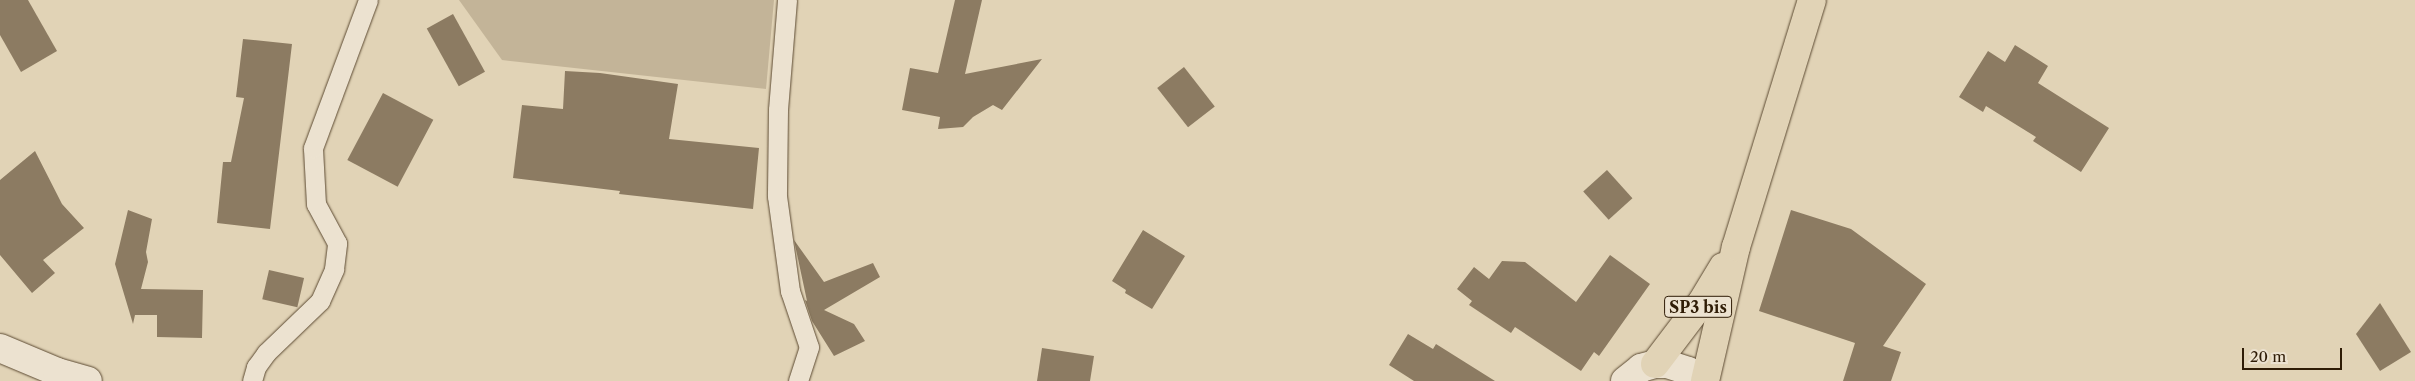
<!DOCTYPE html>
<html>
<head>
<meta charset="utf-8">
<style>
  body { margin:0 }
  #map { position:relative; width:2415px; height:381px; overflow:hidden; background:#e1d3b6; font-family:"Libre Caslon Text",serif }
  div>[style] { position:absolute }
  .green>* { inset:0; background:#c3b498 }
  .building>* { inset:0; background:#8c7b62; transform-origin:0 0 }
  .roads { filter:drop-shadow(0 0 1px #5c4a32) drop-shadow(0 0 1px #5c4a32) }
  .service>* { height:19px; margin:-9.5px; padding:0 9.5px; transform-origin:9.5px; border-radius:9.5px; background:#ece2d0 }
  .secondary>* { height:28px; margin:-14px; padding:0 14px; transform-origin:14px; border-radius:14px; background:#ece2d0 }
  .primary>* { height:28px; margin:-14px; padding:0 14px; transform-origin:14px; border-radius:14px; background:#e1d3b6 }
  span { translate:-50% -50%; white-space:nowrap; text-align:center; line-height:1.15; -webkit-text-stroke:4px #ece2d0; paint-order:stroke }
  .shield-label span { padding:1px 4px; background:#ece2d0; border:1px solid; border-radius:4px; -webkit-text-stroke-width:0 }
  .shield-label { font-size:16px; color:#2f1c06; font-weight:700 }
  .scale { position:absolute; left:2242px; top:348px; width:100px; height:22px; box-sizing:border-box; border:2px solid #2f1c06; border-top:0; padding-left:6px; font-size:15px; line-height:18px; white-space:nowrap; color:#2f1c06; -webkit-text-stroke:4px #ece2d0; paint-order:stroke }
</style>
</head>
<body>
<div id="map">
  <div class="green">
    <div style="clip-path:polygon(459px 0,774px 0,766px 89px,502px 60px)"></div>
  </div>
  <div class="building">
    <div style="clip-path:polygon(0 0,28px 0,57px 51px,21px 72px,0 35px)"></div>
    <div style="clip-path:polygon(955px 0,982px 0,965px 74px,1042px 59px,1002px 110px,993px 105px,973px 117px,963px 127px,938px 129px,940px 117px,902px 110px,910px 68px,938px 73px)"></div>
    <div style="left:453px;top:14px;width:66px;height:30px;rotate:61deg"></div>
    <div style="clip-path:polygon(243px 39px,292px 44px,270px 229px,217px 223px,223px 162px,231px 162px,244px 98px,236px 97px)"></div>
    <div style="clip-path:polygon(2015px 45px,2048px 66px,2038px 83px,2109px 128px,2081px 172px,2033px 141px,2036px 137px,1986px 106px,1983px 112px,1959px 97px,1988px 51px,2005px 62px)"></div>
    <div style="left:1184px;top:67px;width:50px;height:34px;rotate:52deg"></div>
    <div style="clip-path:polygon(565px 71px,600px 73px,678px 84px,669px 139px,759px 148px,753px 209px,619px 194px,620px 191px,513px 178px,522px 105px,563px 109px)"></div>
    <div style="left:383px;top:93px;width:57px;height:76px;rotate:28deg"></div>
    <div style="clip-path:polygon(35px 151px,62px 204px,84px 228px,43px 260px,55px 273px,32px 293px,0 255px,0 180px)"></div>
    <div style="left:1607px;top:170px;width:38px;height:32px;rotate:48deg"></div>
    <div style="clip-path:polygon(128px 210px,152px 219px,146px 252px,148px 262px,141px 289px,203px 290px,202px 338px,157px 337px,157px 315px,135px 315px,133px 324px,115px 264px)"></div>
    <div style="clip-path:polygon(1791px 210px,1851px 229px,1926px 284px,1883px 346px,1901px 352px,1891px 381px,1843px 381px,1855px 343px,1759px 311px)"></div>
    <div style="clip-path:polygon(1143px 230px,1185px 256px,1152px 309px,1125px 293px,1126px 290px,1112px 281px)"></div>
    <div style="clip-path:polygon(794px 240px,824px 282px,873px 263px,880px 277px,824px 310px,854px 324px,865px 341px,834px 356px,812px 321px,805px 300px,807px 301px)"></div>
    <div style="clip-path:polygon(1610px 255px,1650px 284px,1599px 356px,1594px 352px,1581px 371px,1515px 327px,1511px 333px,1469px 305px,1472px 301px,1457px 289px,1474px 267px,1489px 279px,1502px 261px,1525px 262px,1576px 302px)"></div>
    <div style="left:269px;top:270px;width:36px;height:30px;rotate:13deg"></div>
    <div style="clip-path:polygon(2380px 303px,2411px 352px,2380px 371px,2356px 334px)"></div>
    <div style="clip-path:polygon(1408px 334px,1433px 349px,1436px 344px,1495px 381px,1414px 381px,1389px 365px)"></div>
    <div style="clip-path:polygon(1042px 348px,1094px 356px,1090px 381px,1037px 381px)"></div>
  </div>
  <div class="roads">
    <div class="service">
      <div style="left:787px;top:0;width:110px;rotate:94.7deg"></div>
      <div style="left:778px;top:110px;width:86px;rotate:90.7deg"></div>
      <div style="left:777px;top:196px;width:96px;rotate:82.2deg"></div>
      <div style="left:790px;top:291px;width:59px;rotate:71.3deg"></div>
      <div style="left:809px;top:347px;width:36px;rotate:108deg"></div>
      <div style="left:252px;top:381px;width:15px;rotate:-74deg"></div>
      <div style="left:256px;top:367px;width:17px;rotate:-54deg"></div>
      <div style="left:266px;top:353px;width:75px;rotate:-43.9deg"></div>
      <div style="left:320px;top:301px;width:35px;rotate:-66deg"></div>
      <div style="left:334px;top:269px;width:26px;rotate:-83deg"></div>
      <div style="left:337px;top:243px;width:44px;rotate:-118.3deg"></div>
      <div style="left:316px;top:204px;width:56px;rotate:-93.1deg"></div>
      <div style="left:313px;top:148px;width:158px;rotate:-69.6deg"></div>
    </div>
    <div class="secondary">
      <div style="left:0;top:348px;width:62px;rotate:22.8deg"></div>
      <div style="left:57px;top:372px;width:32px;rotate:16deg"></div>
      <div style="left:1625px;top:381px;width:21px;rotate:-39deg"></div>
      <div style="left:1641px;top:368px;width:15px;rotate:-16deg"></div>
      <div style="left:1655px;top:364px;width:12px"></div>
      <div style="left:1667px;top:364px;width:22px;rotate:18deg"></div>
      <div style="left:1688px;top:371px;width:15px;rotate:42deg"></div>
    </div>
    <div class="primary">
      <div style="left:1655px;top:364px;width:78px;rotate:-52.8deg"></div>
      <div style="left:1702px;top:302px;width:41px;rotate:-59deg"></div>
      <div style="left:1705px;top:381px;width:138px;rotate:-77deg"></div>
      <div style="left:1736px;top:247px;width:258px;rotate:-72.9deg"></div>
    </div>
  </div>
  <div class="shield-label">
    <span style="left:1698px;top:307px">SP3 bis</span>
  </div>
  <div class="scale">20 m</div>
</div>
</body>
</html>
